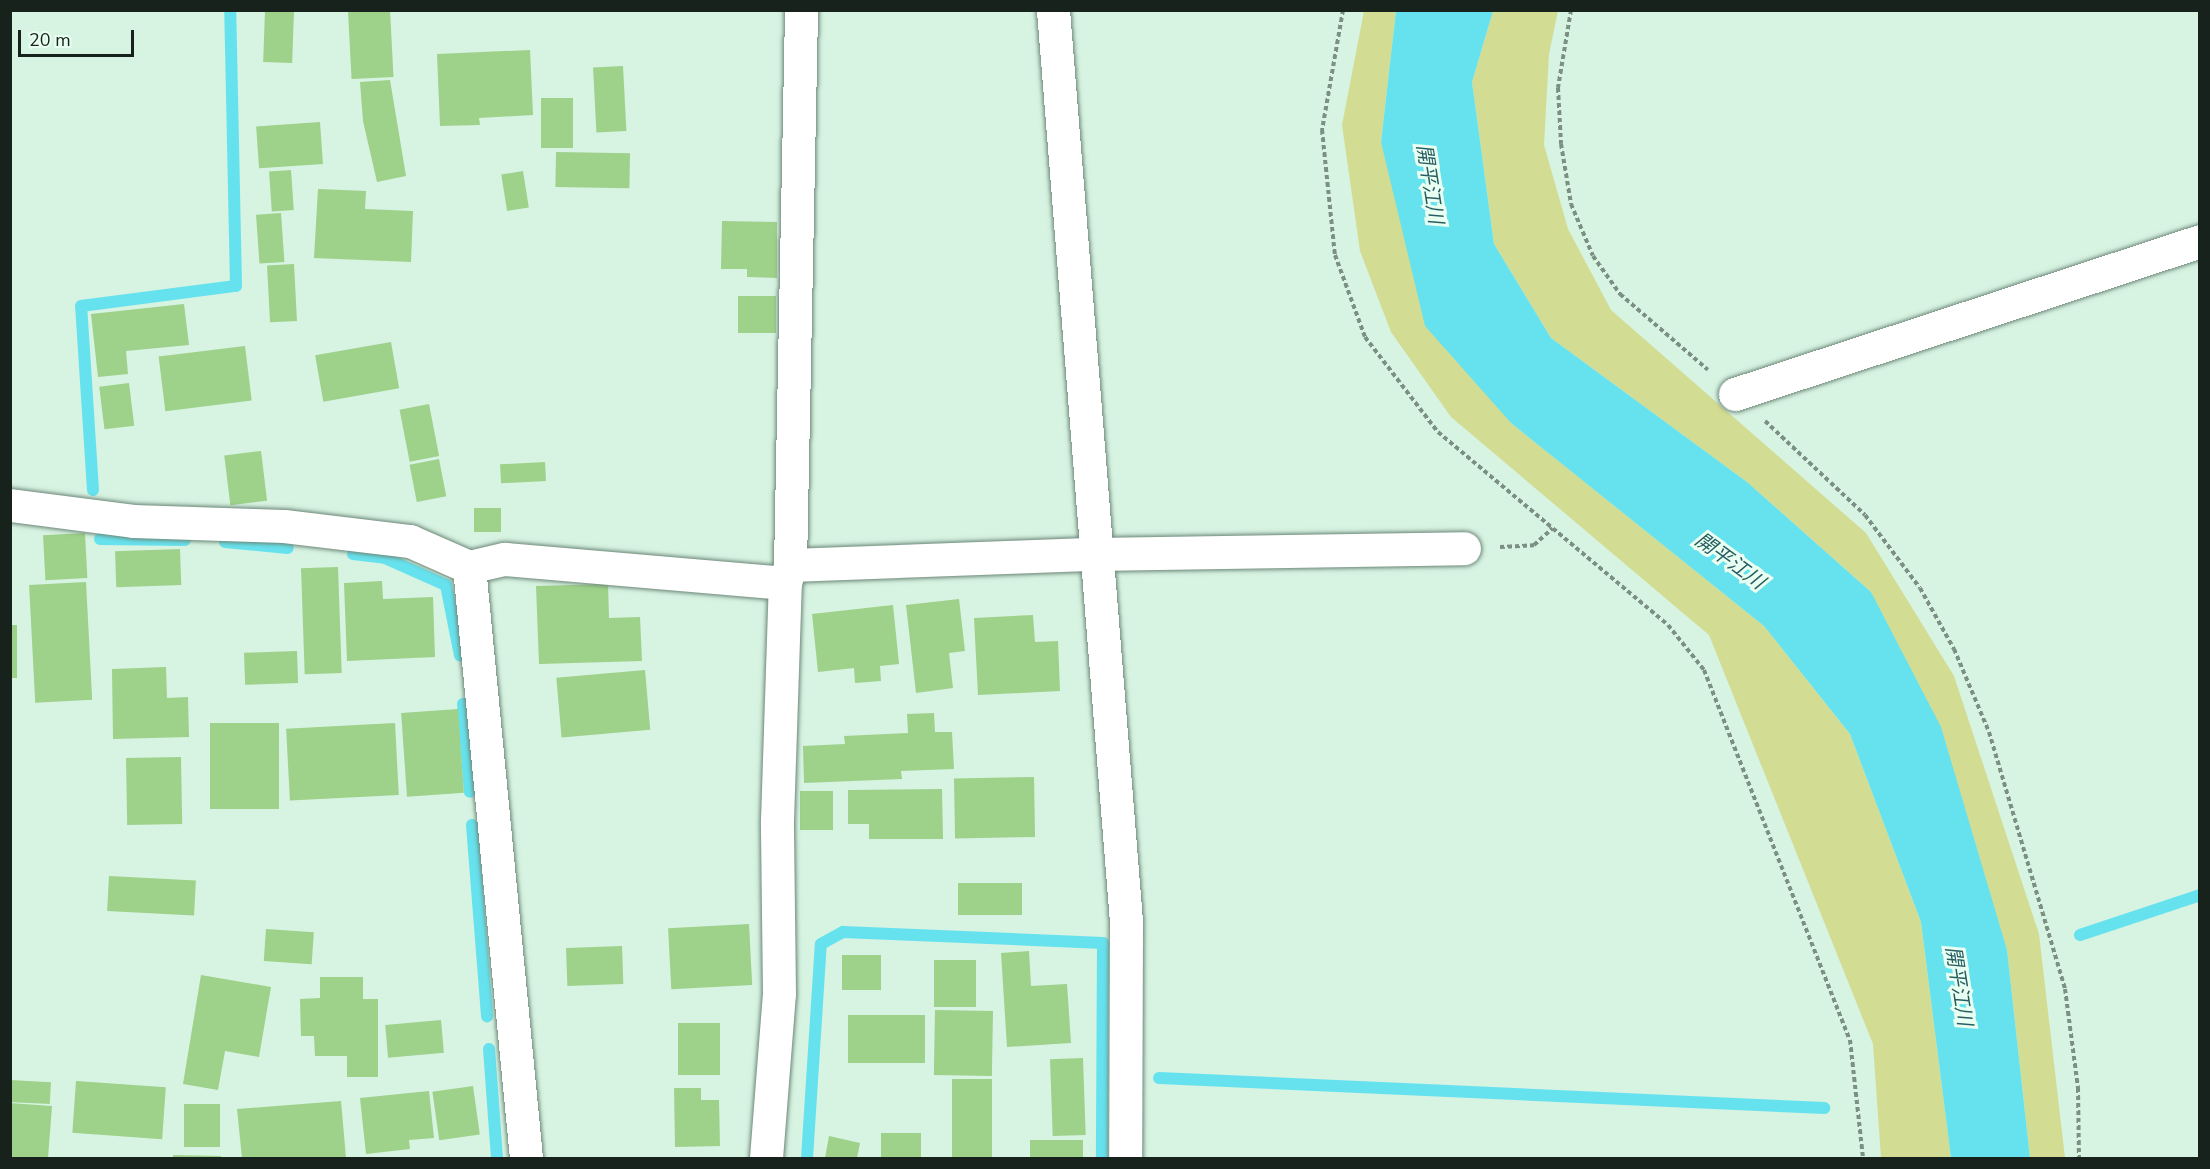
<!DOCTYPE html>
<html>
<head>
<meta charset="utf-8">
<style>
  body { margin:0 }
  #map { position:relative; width:2210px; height:1169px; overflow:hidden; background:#d7f3e2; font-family:"Nunito Sans","Noto Sans JP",sans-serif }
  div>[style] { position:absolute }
  .green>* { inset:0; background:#d3dc93 }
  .water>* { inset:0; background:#66e2ee }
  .stream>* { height:12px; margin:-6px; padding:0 6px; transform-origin:6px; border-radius:6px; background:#66e2ee }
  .building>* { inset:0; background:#9ed189; transform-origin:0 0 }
  .path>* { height:4px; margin-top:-2px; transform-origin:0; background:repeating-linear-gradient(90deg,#7b8f83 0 4.5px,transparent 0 7.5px) }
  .roads { filter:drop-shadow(0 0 2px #6d8778) drop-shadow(0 0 2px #6d8778) }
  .minor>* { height:33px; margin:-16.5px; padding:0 16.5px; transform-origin:16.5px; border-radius:16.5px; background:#fff }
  span { translate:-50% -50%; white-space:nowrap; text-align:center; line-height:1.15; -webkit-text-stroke:6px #e8fff1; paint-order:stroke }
  .water-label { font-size:20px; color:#285c62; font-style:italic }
  .frame { position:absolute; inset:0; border:12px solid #18221c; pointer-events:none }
  .scale { position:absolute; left:18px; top:30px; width:116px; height:27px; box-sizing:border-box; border:3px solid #18221c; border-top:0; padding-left:8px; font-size:18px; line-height:21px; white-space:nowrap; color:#18221c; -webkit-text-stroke:4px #e8fff1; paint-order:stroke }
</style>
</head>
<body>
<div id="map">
  <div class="green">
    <div style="clip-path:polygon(1364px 11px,1396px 11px,1381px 142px,1511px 423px,1764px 626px,1850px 734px,1921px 922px,1951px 1158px,1881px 1158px,1873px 1044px,1709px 635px,1451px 417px,1391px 332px,1360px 251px,1342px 125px)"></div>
    <div style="clip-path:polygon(1493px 11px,1558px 11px,1549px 54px,1544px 145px,1568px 229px,1611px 310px,1866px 533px,1954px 676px,2039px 934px,2065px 1158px,2030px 1158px,2007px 950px,1871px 592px,1747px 482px,1551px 338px,1494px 244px,1472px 82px)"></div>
  </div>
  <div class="water">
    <div style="clip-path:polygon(1396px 11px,1493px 11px,1472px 82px,1494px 244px,1551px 338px,1747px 482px,1871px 592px,1941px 727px,2007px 950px,2030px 1158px,1951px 1158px,1921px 922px,1850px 734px,1764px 626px,1511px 423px,1425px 326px,1381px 142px)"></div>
  </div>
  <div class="stream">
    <div style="left:93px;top:490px;width:184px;rotate:-93.7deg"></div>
    <div style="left:81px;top:306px;width:156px;rotate:-7.4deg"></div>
    <div style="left:236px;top:286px;width:276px;rotate:-91.2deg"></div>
    <div style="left:100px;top:539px;width:85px;rotate:0.7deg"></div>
    <div style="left:225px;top:542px;width:63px;rotate:5.4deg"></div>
    <div style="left:353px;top:554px;width:32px;rotate:7deg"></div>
    <div style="left:385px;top:558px;width:67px;rotate:23.9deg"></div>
    <div style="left:446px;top:585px;width:72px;rotate:78.8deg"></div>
    <div style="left:463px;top:704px;width:88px;rotate:85.5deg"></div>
    <div style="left:472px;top:825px;width:192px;rotate:85.5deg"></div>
    <div style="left:2080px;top:935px;width:126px;rotate:-18.4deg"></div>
    <div style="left:489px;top:1049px;width:109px;rotate:85.8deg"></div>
    <div style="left:1159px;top:1078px;width:666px;rotate:2.58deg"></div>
    <div style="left:807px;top:1158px;width:214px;rotate:-86.3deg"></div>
    <div style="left:821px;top:944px;width:25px;rotate:-29deg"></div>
    <div style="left:843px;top:932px;width:260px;rotate:2.4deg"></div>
    <div style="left:1103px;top:943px;width:215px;rotate:90.3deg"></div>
  </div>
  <div class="building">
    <div style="left:265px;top:10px;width:29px;height:52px;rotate:2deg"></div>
    <div style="left:390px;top:10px;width:67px;height:42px;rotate:87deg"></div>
    <div style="clip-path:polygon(530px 50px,533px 115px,479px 118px,480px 125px,440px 126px,437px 54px)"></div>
    <div style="left:623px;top:66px;width:65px;height:30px;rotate:87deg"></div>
    <div style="clip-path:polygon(390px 80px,406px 176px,377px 182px,363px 121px,360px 82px)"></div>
    <div style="left:541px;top:98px;width:32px;height:50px"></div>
    <div style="left:320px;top:122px;width:42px;height:64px;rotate:86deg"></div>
    <div style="left:556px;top:152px;width:74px;height:35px;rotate:1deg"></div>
    <div style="left:291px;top:170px;width:40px;height:22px;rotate:86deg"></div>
    <div style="left:523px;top:171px;width:37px;height:22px;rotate:81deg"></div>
    <div style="clip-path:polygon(318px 189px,366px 191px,365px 209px,413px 211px,411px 262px,314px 258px)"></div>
    <div style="left:281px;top:213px;width:49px;height:25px;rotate:86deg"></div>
    <div style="clip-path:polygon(722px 221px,777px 222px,777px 278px,747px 277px,747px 269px,721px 269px)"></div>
    <div style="left:294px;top:264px;width:57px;height:27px;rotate:87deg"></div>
    <div style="left:738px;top:296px;width:38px;height:37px"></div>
    <div style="clip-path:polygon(184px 304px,189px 345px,126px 351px,128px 374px,98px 377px,91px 314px)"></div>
    <div style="left:391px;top:342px;width:47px;height:77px;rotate:80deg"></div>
    <div style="left:245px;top:346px;width:55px;height:87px;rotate:83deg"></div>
    <div style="left:129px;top:383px;width:43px;height:30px;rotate:83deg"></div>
    <div style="left:429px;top:404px;width:53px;height:30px;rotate:79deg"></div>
    <div style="left:261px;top:451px;width:50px;height:37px;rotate:83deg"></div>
    <div style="left:439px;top:459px;width:38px;height:30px;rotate:79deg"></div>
    <div style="left:545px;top:462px;width:19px;height:45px;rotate:87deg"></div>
    <div style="left:501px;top:508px;width:24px;height:27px;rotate:90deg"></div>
    <div style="left:85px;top:533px;width:45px;height:42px;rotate:87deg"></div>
    <div style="left:180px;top:549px;width:36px;height:65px;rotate:88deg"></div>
    <div style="left:338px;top:567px;width:106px;height:37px;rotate:88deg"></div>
    <div style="clip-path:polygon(382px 581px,383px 599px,433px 597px,435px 657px,347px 661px,344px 583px)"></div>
    <div style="left:86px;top:582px;width:118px;height:57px;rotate:87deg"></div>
    <div style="clip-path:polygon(608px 584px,609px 618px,640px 617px,642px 661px,539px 664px,536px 586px)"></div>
    <div style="clip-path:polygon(959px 599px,965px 651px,949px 653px,953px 688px,916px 693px,906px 605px)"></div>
    <div style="clip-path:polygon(893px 605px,899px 664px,880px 666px,881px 681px,855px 683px,854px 668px,818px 672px,812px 614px)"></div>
    <div style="clip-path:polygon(1033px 615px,1035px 642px,1058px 641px,1060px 691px,978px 695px,974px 618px)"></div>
    <div style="left:10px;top:625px;width:7px;height:53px"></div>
    <div style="left:297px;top:651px;width:32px;height:53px;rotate:88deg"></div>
    <div style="clip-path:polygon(166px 667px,167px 698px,188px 697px,189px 737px,113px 739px,112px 669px)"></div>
    <div style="left:645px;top:670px;width:60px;height:89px;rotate:85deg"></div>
    <div style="left:458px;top:709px;width:84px;height:57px;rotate:86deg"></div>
    <div style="clip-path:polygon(934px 713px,935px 732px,952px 732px,954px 769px,901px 771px,902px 779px,804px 783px,803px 746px,845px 744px,844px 736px,908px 733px,907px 714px)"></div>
    <div style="left:279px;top:723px;width:86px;height:69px;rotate:90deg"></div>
    <div style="left:395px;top:723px;width:72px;height:109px;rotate:87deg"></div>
    <div style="left:181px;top:757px;width:67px;height:55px;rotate:89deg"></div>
    <div style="left:1034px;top:777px;width:60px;height:80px;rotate:89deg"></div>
    <div style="clip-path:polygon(942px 789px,943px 839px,869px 839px,869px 824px,848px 824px,848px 790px)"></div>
    <div style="left:800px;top:791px;width:33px;height:39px"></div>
    <div style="left:109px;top:876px;width:87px;height:35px;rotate:3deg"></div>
    <div style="left:958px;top:883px;width:64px;height:32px"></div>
    <div style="left:749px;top:924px;width:61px;height:81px;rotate:87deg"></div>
    <div style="left:266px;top:929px;width:48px;height:32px;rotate:4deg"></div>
    <div style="left:622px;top:946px;width:38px;height:56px;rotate:88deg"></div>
    <div style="clip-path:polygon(1029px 951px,1031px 986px,1067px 984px,1071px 1043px,1007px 1047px,1001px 953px)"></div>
    <div style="left:842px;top:955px;width:39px;height:35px"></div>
    <div style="left:976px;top:960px;width:47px;height:42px;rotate:90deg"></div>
    <div style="clip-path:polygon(201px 975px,271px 987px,259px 1057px,225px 1051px,218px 1090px,183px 1084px)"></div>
    <div style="clip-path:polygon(320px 977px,363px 977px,363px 999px,378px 999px,378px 1077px,347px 1077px,347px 1056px,315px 1056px,314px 1036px,301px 1036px,300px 999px,320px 998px)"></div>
    <div style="left:935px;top:1010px;width:58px;height:65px;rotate:1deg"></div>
    <div style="left:848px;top:1015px;width:77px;height:48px"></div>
    <div style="left:441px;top:1020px;width:33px;height:56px;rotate:85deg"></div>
    <div style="left:720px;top:1023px;width:52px;height:42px;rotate:90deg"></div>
    <div style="left:1083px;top:1058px;width:77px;height:33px;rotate:88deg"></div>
    <div style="left:952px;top:1079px;width:40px;height:79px"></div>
    <div style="left:10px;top:1080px;width:41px;height:22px;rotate:3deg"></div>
    <div style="left:76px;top:1081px;width:90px;height:52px;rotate:4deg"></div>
    <div style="left:473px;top:1086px;width:49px;height:41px;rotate:82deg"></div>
    <div style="clip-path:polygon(674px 1088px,701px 1088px,701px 1100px,719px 1100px,720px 1146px,675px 1147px)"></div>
    <div style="clip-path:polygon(429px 1091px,434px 1138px,409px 1140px,410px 1149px,366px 1154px,360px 1098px)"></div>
    <div style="clip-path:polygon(341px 1101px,346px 1158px,242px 1158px,237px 1109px)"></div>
    <div style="clip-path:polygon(10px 1103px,52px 1106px,48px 1158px,10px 1158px)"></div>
    <div style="left:220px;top:1104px;width:43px;height:36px;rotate:90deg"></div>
    <div style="left:881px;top:1133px;width:40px;height:25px"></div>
    <div style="clip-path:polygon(829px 1136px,860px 1143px,857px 1158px,825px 1158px)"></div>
    <div style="left:1083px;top:1140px;width:18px;height:53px;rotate:90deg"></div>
    <div style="clip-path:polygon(173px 1155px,221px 1156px,221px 1158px,173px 1158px)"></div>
  </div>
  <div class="path">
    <div style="left:1343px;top:10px;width:122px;rotate:99.9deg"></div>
    <div style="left:1322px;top:130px;width:126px;rotate:84.1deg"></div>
    <div style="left:1335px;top:255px;width:87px;rotate:69.9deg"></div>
    <div style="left:1365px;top:337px;width:120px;rotate:52.5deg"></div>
    <div style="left:1438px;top:432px;width:300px;rotate:40deg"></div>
    <div style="left:1668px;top:625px;width:58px;rotate:51.3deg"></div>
    <div style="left:1704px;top:670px;width:398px;rotate:68.5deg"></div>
    <div style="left:1850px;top:1040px;width:119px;rotate:83.7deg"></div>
    <div style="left:1571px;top:10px;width:79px;rotate:99.5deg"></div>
    <div style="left:1558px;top:88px;width:56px;rotate:86.9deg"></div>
    <div style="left:1561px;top:144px;width:61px;rotate:80.5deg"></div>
    <div style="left:1571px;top:204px;width:56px;rotate:67.1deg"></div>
    <div style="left:1593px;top:256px;width:47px;rotate:54.6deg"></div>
    <div style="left:1620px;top:294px;width:116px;rotate:40.8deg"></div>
    <div style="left:1765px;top:421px;width:137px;rotate:43.2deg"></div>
    <div style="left:1865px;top:515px;width:91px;rotate:53deg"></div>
    <div style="left:1920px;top:588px;width:70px;rotate:60.9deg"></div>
    <div style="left:1954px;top:649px;width:90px;rotate:67.1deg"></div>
    <div style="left:1989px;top:732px;width:268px;rotate:73.5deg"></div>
    <div style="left:2065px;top:989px;width:100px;rotate:82.5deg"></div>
    <div style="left:2078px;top:1088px;width:70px;rotate:89.2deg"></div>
    <div style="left:1500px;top:547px;width:34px;rotate:-3deg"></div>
    <div style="left:1534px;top:545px;width:25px;rotate:-42deg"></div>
  </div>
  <div class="roads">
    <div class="minor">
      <div style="left:1053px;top:10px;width:915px;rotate:85.42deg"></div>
      <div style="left:1126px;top:922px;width:236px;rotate:90.2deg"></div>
      <div style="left:1735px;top:394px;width:490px;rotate:-18.2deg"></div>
      <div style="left:10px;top:505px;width:124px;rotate:7.4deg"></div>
      <div style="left:133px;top:521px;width:151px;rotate:1.9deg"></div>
      <div style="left:284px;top:526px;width:127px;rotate:6.8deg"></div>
      <div style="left:410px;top:541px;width:64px;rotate:23.8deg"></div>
      <div style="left:469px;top:567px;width:37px;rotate:-13deg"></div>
      <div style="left:505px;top:559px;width:281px;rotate:4.9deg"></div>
      <div style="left:790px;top:565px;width:305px;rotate:-2.1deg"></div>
      <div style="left:1095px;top:554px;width:369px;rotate:-0.9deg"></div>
      <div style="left:469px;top:567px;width:594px;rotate:84.49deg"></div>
      <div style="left:766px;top:1158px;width:165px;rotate:-85.5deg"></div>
      <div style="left:779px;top:994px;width:174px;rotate:-90.7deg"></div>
      <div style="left:777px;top:820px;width:237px;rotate:-88.1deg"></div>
      <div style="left:785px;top:583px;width:19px;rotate:-74deg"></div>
      <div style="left:790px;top:565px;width:555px;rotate:-88.86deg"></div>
    </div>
  </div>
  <div class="water-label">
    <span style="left:1430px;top:184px;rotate:81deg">開平江川</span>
    <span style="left:1730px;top:561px;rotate:36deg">開平江川</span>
    <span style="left:1959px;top:986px;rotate:81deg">開平江川</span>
  </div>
  <div class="frame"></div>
  <div class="scale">20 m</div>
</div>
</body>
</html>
